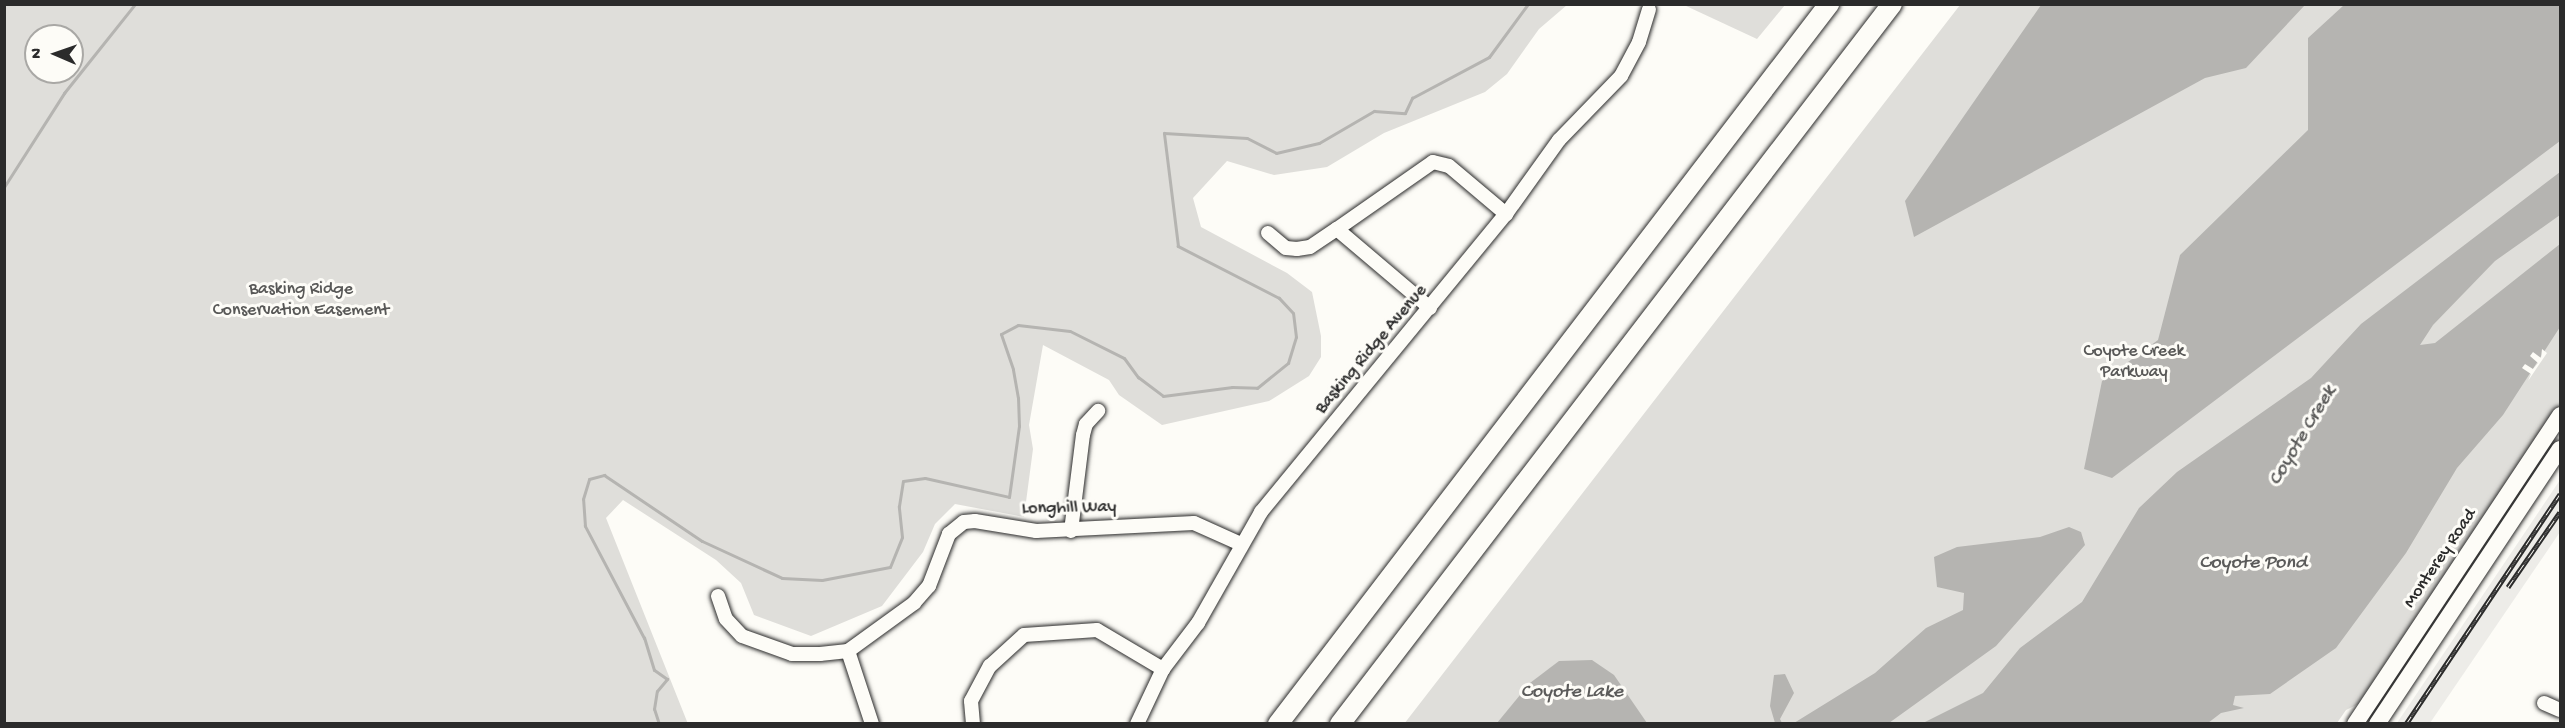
<!DOCTYPE html>
<html>
<head>
<meta charset="utf-8">
<style>
  body { margin:0 }
  #map { position:relative; width:2565px; height:728px; overflow:hidden; background:#fdfcf7; font-family:"Gochi Hand",sans-serif }
  div>[style] { position:absolute }
  .built>* { inset:0; background:#edece8 }
  .green>* { inset:0; background:#dfdeda }
  .water>* { inset:0; background:#b5b4b1 }
  .pier>* { inset:0; background:#fdfcf7 }
  .stream>* { height:3px; margin:-1.5px; padding:0 1.5px; transform-origin:1.5px; border-radius:1.5px; background:#b5b4b1 }
  .roads { filter:drop-shadow(0 0 2px #2b2b2b) drop-shadow(0 0 2px #2b2b2b) }
  .minor>* { height:14px; margin:-7px; padding:0 7px; transform-origin:7px; border-radius:7px; background:#fdfcf7 }
  .major>* { height:16px; margin:-8px; padding:0 8px; transform-origin:8px; border-radius:8px; background:#fdfcf7 }
  .highway>* { height:20px; margin:-10px; padding:0 10px; transform-origin:10px; border-radius:10px; background:#fdfcf7 }
  .rail>* { height:5px; margin-top:-2.5px; transform-origin:0; background:repeating-linear-gradient(90deg,#fdfcf7 0 9px,#2b2b2b 0 18px); box-sizing:border-box; border-block:2px solid #2b2b2b }
  span { translate:-50% -50%; white-space:nowrap; text-align:center; line-height:1.15; -webkit-text-stroke:6px #fdfcf7; paint-order:stroke }
  .park-label { font-size:18px; color:#585857 }
  .street-label { font-size:18px; color:#2b2b2b }
  .water-label { font-size:20px; color:#5b5b5a; font-style:italic }
  .frame { position:absolute; inset:0; border:6px solid #2b2b2b; pointer-events:none }
  .north { position:absolute; left:24px; top:24px; width:60px; height:60px; box-sizing:border-box; background:#fdfcf7; border:2px solid #a9a8a5; border-radius:50%; rotate:272deg; font-size:16px; font-weight:700; line-height:24px; text-align:center; color:#2b2b2b }
  .north::after { content:''; display:block; margin:auto; width:21px; height:27px; background:#2b2b2b; clip-path:polygon(50% 0,100% 100%,50% 72%,0 100%) }
</style>
</head>
<body>
<div id="map">
  <div class="built">
    <div style="clip-path:polygon(2560px 480px,2560px 532px,2430px 723px,2397px 723px)"></div>
  </div>
  <div class="green">
    <div style="clip-path:polygon(evenodd,4px 5px,5px 4px,1567px 5px,1539px 29px,1507px 74px,1485px 92px,1384px 133px,1327px 167px,1274px 175px,1227px 161px,1193px 198px,1201px 227px,1287px 273px,1312px 292px,1321px 336px,1321px 357px,1309px 376px,1269px 401px,1162px 425px,1119px 395px,1109px 380px,1043px 345px,1029px 425px,1033px 449px,1024px 517px,955px 504px,935px 524px,923px 552px,882px 606px,811px 636px,754px 615px,741px 583px,716px 560px,623px 500px,606px 518px,688px 724px,5px 723px,4px 5px,36px 36px,72px 36px,72px 72px,36px 72px,36px 36px)"></div>
    <div style="clip-path:polygon(1684px 5px,1785px 5px,1757px 39px)"></div>
    <div style="clip-path:polygon(1960px 5px,2560px 5px,2560px 419px,2369px 699px,2346px 710px,2337px 723px,1404px 724px)"></div>
  </div>
  <div class="water">
    <div style="clip-path:polygon(2041px 5px,2305px 5px,2246px 68px,2205px 78px,1914px 237px,1905px 201px)"></div>
    <div style="clip-path:polygon(2344px 5px,2560px 5px,2560px 141px,2112px 478px,2084px 469px,2102px 381px,2158px 340px,2180px 255px,2308px 130px,2308px 38px)"></div>
    <div style="clip-path:polygon(2560px 172px,2560px 215px,2495px 261px,2433px 325px,2420px 345px,2435px 343px,2560px 244px,2560px 327px,2503px 415px,2457px 468px,2406px 553px,2336px 648px,2270px 694px,2235px 696px,2233px 705px,2244px 708px,2221px 713px,2208px 723px,1921px 724px,1983px 693px,2020px 648px,2082px 602px,2139px 508px,2177px 472px,2311px 378px,2361px 324px)"></div>
    <div style="clip-path:polygon(2069px 527px,2081px 532px,2085px 545px,1996px 646px,1889px 723px,1794px 723px,1875px 673px,1926px 628px,1963px 610px,1964px 593px,1937px 587px,1934px 557px,1957px 547px,2040px 537px)"></div>
    <div style="clip-path:polygon(1592px 660px,1614px 675px,1647px 723px,1497px 723px,1530px 683px,1559px 661px)"></div>
    <div style="clip-path:polygon(1785px 674px,1794px 693px,1780px 719px,1782px 723px,1775px 723px,1770px 706px,1774px 675px)"></div>
  </div>
  <div class="pier">
    <div style="clip-path:polygon(2542px 349px,2547px 353px,2528px 381px,2531px 374px,2522px 368px,2525px 364px,2533px 369px,2538px 363px,2530px 356px,2533px 352px,2541px 358px)"></div>
  </div>
  <div class="stream">
    <div style="left:4px;top:187px;width:112px;rotate:-57.4deg"></div>
    <div style="left:64px;top:93px;width:114px;rotate:-51.4deg"></div>
    <div style="left:659px;top:724px;width:16px;rotate:-108deg"></div>
    <div style="left:654px;top:709px;width:18px;rotate:-81deg"></div>
    <div style="left:657px;top:691px;width:16px;rotate:-50deg"></div>
    <div style="left:667px;top:679px;width:16px;rotate:-145deg"></div>
    <div style="left:654px;top:670px;width:34px;rotate:-107deg"></div>
    <div style="left:644px;top:638px;width:127px;rotate:-117.8deg"></div>
    <div style="left:585px;top:526px;width:27px;rotate:-94deg"></div>
    <div style="left:583px;top:499px;width:21px;rotate:-73deg"></div>
    <div style="left:589px;top:479px;width:16px;rotate:-15deg"></div>
    <div style="left:604px;top:475px;width:118px;rotate:34deg"></div>
    <div style="left:702px;top:541px;width:88px;rotate:24.8deg"></div>
    <div style="left:782px;top:578px;width:40px;rotate:2.9deg"></div>
    <div style="left:822px;top:580px;width:69px;rotate:-10.8deg"></div>
    <div style="left:890px;top:567px;width:32px;rotate:-68deg"></div>
    <div style="left:902px;top:537px;width:31px;rotate:-96deg"></div>
    <div style="left:899px;top:506px;width:25px;rotate:-81deg"></div>
    <div style="left:903px;top:481px;width:22px;rotate:-8deg"></div>
    <div style="left:925px;top:478px;width:86px;rotate:12.7deg"></div>
    <div style="left:1009px;top:497px;width:72px;rotate:-82deg"></div>
    <div style="left:1019px;top:426px;width:28px;rotate:-92deg"></div>
    <div style="left:1018px;top:398px;width:29px;rotate:-100deg"></div>
    <div style="left:1013px;top:369px;width:37px;rotate:-109deg"></div>
    <div style="left:1001px;top:334px;width:19px;rotate:-28deg"></div>
    <div style="left:1018px;top:325px;width:52px;rotate:6.6deg"></div>
    <div style="left:1070px;top:331px;width:60px;rotate:26.6deg"></div>
    <div style="left:1124px;top:358px;width:24px;rotate:54deg"></div>
    <div style="left:1138px;top:377px;width:31px;rotate:37deg"></div>
    <div style="left:1163px;top:396px;width:70px;rotate:-7.4deg"></div>
    <div style="left:1232px;top:387px;width:25px;rotate:2deg"></div>
    <div style="left:1257px;top:388px;width:40px;rotate:-39deg"></div>
    <div style="left:1288px;top:363px;width:27px;rotate:-73deg"></div>
    <div style="left:1296px;top:337px;width:24px;rotate:-97deg"></div>
    <div style="left:1293px;top:313px;width:21px;rotate:-133deg"></div>
    <div style="left:1279px;top:298px;width:114px;rotate:-152.8deg"></div>
    <div style="left:1178px;top:246px;width:114px;rotate:-97.1deg"></div>
    <div style="left:1164px;top:133px;width:83px;rotate:3.4deg"></div>
    <div style="left:1247px;top:138px;width:33px;rotate:27deg"></div>
    <div style="left:1276px;top:153px;width:44px;rotate:-13.1deg"></div>
    <div style="left:1319px;top:143px;width:64px;rotate:-30.2deg"></div>
    <div style="left:1374px;top:111px;width:31px;rotate:4deg"></div>
    <div style="left:1405px;top:113px;width:17px;rotate:-65deg"></div>
    <div style="left:1412px;top:98px;width:87px;rotate:-28deg"></div>
    <div style="left:1489px;top:57px;width:66px;rotate:-53.7deg"></div>
  </div>
  <div class="roads">
    <div class="minor">
      <div style="left:1268px;top:233px;width:23px;rotate:40deg"></div>
      <div style="left:1286px;top:248px;width:11px;rotate:5deg"></div>
      <div style="left:1297px;top:249px;width:13px;rotate:-9deg"></div>
      <div style="left:1310px;top:247px;width:32px;rotate:-34deg"></div>
      <div style="left:1430px;top:308px;width:122px;rotate:-139.7deg"></div>
      <div style="left:1337px;top:229px;width:117px;rotate:-34.9deg"></div>
      <div style="left:1433px;top:162px;width:16px;rotate:14deg"></div>
      <div style="left:1449px;top:166px;width:75px;rotate:40.1deg"></div>
      <div style="left:1071px;top:531px;width:97px;rotate:-82.9deg"></div>
      <div style="left:1083px;top:435px;width:11px;rotate:-75deg"></div>
      <div style="left:1086px;top:424px;width:18px;rotate:-47deg"></div>
      <div style="left:718px;top:596px;width:24px;rotate:71deg"></div>
      <div style="left:726px;top:619px;width:23px;rotate:47deg"></div>
      <div style="left:742px;top:636px;width:53px;rotate:19.8deg"></div>
      <div style="left:792px;top:654px;width:28px"></div>
      <div style="left:820px;top:654px;width:28px;rotate:-6deg"></div>
      <div style="left:848px;top:651px;width:82px;rotate:-36deg"></div>
      <div style="left:914px;top:603px;width:23px;rotate:-49deg"></div>
      <div style="left:929px;top:586px;width:56px;rotate:-69deg"></div>
      <div style="left:949px;top:534px;width:19px;rotate:-39deg"></div>
      <div style="left:964px;top:522px;width:11px;rotate:-5deg"></div>
      <div style="left:975px;top:521px;width:62px;rotate:9.3deg"></div>
      <div style="left:1036px;top:531px;width:158px;rotate:-2.9deg"></div>
      <div style="left:1194px;top:523px;width:51px;rotate:24.1deg"></div>
      <div style="left:848px;top:651px;width:77px;rotate:71.8deg"></div>
      <div style="left:2544px;top:703px;width:17px;rotate:24deg"></div>
      <div style="left:973px;top:724px;width:23px;rotate:-95deg"></div>
      <div style="left:971px;top:701px;width:40px;rotate:-62deg"></div>
      <div style="left:990px;top:666px;width:46px;rotate:-42.4deg"></div>
      <div style="left:1024px;top:635px;width:73px;rotate:-3.9deg"></div>
      <div style="left:1097px;top:630px;width:77px;rotate:30.6deg"></div>
      <div style="left:1137px;top:724px;width:61px;rotate:-64.7deg"></div>
      <div style="left:1163px;top:669px;width:58px;rotate:-52.7deg"></div>
      <div style="left:1198px;top:623px;width:128px;rotate:-60.4deg"></div>
      <div style="left:1261px;top:512px;width:386px;rotate:-50.6deg"></div>
      <div style="left:1506px;top:214px;width:91px;rotate:-54.4deg"></div>
      <div style="left:1559px;top:140px;width:89px;rotate:-45.9deg"></div>
      <div style="left:1621px;top:76px;width:38px;rotate:-62deg"></div>
      <div style="left:1639px;top:42px;width:34px;rotate:-73deg"></div>
    </div>
    <div class="major">
      <div style="left:2355px;top:724px;width:371px;rotate:-56.4deg"></div>
      <div style="left:2377px;top:724px;width:330px;rotate:-56.4deg"></div>
    </div>
    <div class="highway">
      <div style="left:1278px;top:724px;width:907px;rotate:-52.57deg"></div>
      <div style="left:1340px;top:724px;width:907px;rotate:-52.52deg"></div>
    </div>
  </div>
  <div class="rail">
    <div style="left:2508px;top:587px;width:91px;rotate:-55.3deg"></div>
    <div style="left:2406px;top:724px;width:277px;rotate:-56.2deg"></div>
  </div>
  <div class="park-label">
    <span style="left:301px;top:301px">Basking Ridge<br>Conservation Easement</span>
    <span style="left:2134px;top:363px">Coyote Creek<br>Parkway</span>
  </div>
  <div class="street-label">
    <span style="left:1372px;top:350px;rotate:-50deg">Basking Ridge Avenue</span>
    <span style="left:1069px;top:509px;rotate:-1deg">Longhill Way</span>
    <span style="left:2441px;top:559px;rotate:-56deg">Monterey Road</span>
  </div>
  <div class="water-label">
    <span style="left:2303px;top:436px;rotate:-59deg">Coyote Creek</span>
    <span style="left:2253px;top:563px">Coyote Pond</span>
    <span style="left:1572px;top:692px">Coyote Lake</span>
  </div>
  <div class="frame"></div>
  <div class="north">N</div>
</div>
</body>
</html>
